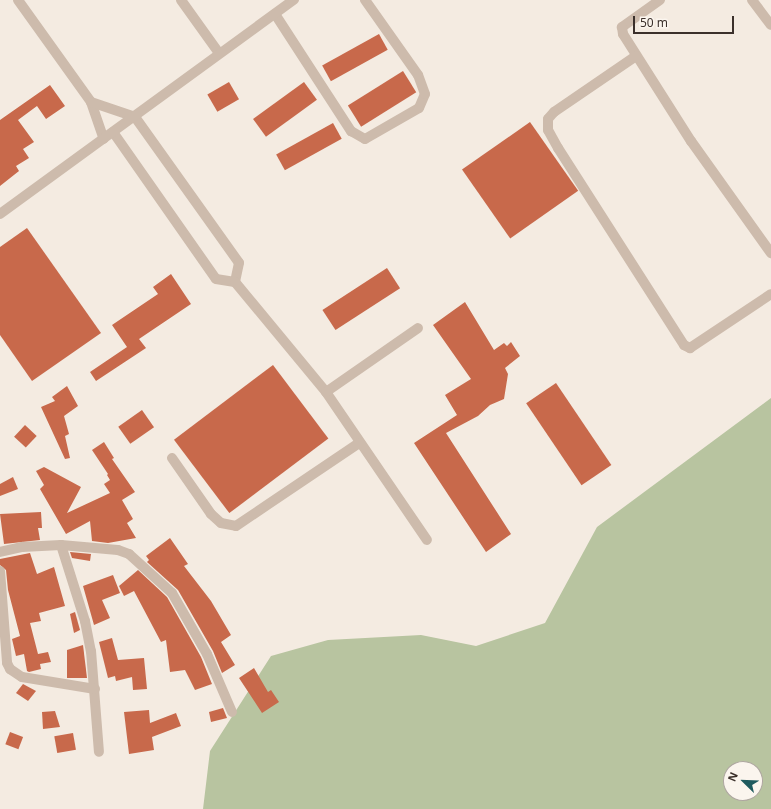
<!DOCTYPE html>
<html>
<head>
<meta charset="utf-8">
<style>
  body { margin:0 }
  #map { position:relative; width:771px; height:809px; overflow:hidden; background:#f4ebe1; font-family:"Noto Sans",sans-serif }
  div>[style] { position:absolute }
  .green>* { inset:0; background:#b8c4a0 }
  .building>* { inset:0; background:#c8694b; transform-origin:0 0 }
  .minor>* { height:10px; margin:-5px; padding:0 5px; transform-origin:5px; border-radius:5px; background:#cdbbac }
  span { translate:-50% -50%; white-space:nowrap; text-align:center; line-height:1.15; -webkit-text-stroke:4px #fbf5ee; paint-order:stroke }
  .north { position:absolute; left:723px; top:761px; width:40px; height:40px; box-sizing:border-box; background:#fbf5ee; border:1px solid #aea6a0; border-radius:50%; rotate:293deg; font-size:11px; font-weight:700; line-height:16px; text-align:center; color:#3b302b }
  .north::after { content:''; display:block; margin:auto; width:14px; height:18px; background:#1f5a5e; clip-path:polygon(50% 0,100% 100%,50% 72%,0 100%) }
  .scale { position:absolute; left:633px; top:16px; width:101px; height:18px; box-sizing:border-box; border:2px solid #3b302b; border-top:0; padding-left:5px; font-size:12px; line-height:14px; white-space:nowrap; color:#3b302b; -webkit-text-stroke:3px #fbf5ee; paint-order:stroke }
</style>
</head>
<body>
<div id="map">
  <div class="green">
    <div style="clip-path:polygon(evenodd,771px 398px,771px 809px,203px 809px,210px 751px,271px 656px,328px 640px,421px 635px,476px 646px,545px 623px,597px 527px,771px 398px,731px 769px,755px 769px,755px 793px,731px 793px,731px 769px)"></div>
  </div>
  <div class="building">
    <div style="left:379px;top:34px;width:18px;height:65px;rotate:61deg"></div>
    <div style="left:403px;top:71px;width:25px;height:65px;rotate:58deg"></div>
    <div style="left:229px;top:82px;width:20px;height:25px;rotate:60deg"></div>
    <div style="left:304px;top:82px;width:22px;height:63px;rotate:54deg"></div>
    <div style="clip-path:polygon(50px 85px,65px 106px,46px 119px,37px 106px,18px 120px,34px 142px,23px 149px,29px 158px,16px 166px,19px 171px,0 186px,0 120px)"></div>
    <div style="left:530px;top:122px;width:84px;height:83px;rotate:55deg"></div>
    <div style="left:333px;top:123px;width:18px;height:65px;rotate:61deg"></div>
    <div style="clip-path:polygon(27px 228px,101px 333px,32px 381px,0 335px,0 247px)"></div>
    <div style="left:387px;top:268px;width:24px;height:77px;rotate:57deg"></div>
    <div style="clip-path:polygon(171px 274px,191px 304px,139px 339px,146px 348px,96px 381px,90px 372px,127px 347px,112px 325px,158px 294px,153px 287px)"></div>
    <div style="clip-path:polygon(465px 302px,494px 350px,504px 343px,507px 346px,511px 342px,520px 356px,505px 368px,508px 374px,504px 399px,490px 405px,478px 416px,446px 433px,511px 534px,486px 552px,414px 443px,457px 415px,445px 395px,471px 379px,433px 325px)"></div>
    <div style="left:273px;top:365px;width:92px;height:124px;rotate:53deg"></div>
    <div style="left:556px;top:383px;width:99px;height:36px;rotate:56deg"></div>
    <div style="clip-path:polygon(67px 386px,78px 406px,64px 416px,69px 434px,65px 436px,70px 458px,65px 459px,41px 407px,55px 401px,52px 397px)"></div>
    <div style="left:142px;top:410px;width:21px;height:29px;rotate:55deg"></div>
    <div style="left:25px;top:425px;width:16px;height:16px;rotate:43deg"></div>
    <div style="clip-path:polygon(104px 442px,114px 458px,112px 459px,135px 492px,122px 500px,133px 519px,127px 523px,136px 538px,108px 543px,92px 541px,90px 521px,66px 534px,40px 489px,44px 485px,36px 471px,44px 467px,81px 487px,67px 513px,110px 493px,104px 484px,110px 480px,107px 475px,108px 474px,92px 450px)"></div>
    <div style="clip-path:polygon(13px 477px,18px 489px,0 496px,0 484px)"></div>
    <div style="clip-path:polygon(41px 512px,42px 528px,38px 528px,40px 540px,4px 544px,0 514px)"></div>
    <div style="clip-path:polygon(170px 538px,188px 564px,184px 566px,211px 601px,231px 635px,221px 642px,235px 665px,222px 673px,213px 651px,178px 590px,147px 562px,149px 560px,146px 556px)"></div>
    <div style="clip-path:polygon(70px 552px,91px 554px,90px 561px,72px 558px)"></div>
    <div style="clip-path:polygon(30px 553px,37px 574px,54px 567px,65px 606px,39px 613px,41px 621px,30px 623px,38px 654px,48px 652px,51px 662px,40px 664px,41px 669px,29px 672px,27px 671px,24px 654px,16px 656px,12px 639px,20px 636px,8px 590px,6px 570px,0 565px,0 559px)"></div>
    <div style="clip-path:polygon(138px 570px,167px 597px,201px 657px,212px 684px,195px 690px,185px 670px,170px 672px,166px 640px,161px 642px,134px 591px,124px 596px,119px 586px)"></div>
    <div style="clip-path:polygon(113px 575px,120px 593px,102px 600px,110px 618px,94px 625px,83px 586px)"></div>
    <div style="clip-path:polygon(75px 612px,80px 630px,74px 633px,70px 614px)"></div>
    <div style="clip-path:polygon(112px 638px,118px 660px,144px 658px,147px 689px,133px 690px,132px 677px,116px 681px,115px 676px,108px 678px,99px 642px)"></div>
    <div style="clip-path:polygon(83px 645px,87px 678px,67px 678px,67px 650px)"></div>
    <div style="clip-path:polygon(254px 668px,268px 692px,271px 690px,279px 702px,262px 713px,239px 678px)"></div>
    <div style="clip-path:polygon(23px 684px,36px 691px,28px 701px,16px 693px)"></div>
    <div style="clip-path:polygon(223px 708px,227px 718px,211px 722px,209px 712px)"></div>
    <div style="clip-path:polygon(149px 710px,150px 723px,176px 713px,181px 726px,152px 737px,154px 750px,129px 754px,124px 712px)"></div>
    <div style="clip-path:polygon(55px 711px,60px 727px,43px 729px,42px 712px)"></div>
    <div style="left:10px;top:732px;width:14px;height:13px;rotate:21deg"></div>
    <div style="left:73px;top:733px;width:17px;height:19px;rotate:80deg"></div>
  </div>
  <div class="minor">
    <div style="left:18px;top:0;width:125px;rotate:54.4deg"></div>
    <div style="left:91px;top:102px;width:39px;rotate:71deg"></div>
    <div style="left:181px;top:0;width:65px;rotate:54.4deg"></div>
    <div style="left:660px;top:0;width:47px;rotate:144.6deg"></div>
    <div style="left:622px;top:27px;width:7px;rotate:82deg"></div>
    <div style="left:623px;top:34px;width:127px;rotate:57.6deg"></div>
    <div style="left:691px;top:141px;width:138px;rotate:54.5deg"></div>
    <div style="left:752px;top:0;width:31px;rotate:53deg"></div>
    <div style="left:275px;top:14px;width:140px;rotate:57deg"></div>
    <div style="left:351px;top:131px;width:16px;rotate:30deg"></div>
    <div style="left:365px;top:139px;width:62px;rotate:-29.9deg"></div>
    <div style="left:419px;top:108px;width:15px;rotate:-67deg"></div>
    <div style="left:425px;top:94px;width:20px;rotate:-110deg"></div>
    <div style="left:418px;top:75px;width:92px;rotate:-125.2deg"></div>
    <div style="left:636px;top:56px;width:99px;rotate:145.7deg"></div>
    <div style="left:554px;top:112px;width:9px;rotate:131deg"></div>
    <div style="left:548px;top:119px;width:11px;rotate:90deg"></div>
    <div style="left:548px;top:130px;width:21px;rotate:61deg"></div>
    <div style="left:558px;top:148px;width:234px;rotate:57.4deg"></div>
    <div style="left:684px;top:345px;width:7px;rotate:27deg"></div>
    <div style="left:690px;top:348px;width:97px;rotate:-33.7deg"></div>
    <div style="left:91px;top:102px;width:46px;rotate:18.8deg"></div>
    <div style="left:135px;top:117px;width:179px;rotate:54.5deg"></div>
    <div style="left:239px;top:263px;width:19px;rotate:102deg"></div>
    <div style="left:113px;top:132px;width:179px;rotate:55deg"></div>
    <div style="left:216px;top:279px;width:19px;rotate:9deg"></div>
    <div style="left:235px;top:282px;width:143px;rotate:50.4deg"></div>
    <div style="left:326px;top:392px;width:179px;rotate:55.7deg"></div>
    <div style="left:0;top:214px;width:364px;rotate:-36.1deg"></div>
    <div style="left:326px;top:392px;width:112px;rotate:-34.8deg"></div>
    <div style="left:172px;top:458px;width:68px;rotate:55.1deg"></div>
    <div style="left:211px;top:514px;width:13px;rotate:42deg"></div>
    <div style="left:221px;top:523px;width:15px;rotate:11deg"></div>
    <div style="left:236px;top:526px;width:148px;rotate:-34deg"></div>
    <div style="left:61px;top:545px;width:80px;rotate:72.5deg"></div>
    <div style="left:85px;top:621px;width:31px;rotate:79deg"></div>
    <div style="left:91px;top:651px;width:101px;rotate:85.5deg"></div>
    <div style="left:0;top:552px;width:23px;rotate:-13deg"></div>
    <div style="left:22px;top:547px;width:39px;rotate:-3deg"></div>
    <div style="left:61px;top:545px;width:57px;rotate:5deg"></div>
    <div style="left:118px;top:550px;width:12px;rotate:20deg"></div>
    <div style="left:129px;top:554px;width:58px;rotate:42.2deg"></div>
    <div style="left:172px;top:593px;width:70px;rotate:60.2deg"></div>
    <div style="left:207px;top:654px;width:63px;rotate:66.7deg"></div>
    <div style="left:0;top:571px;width:92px;rotate:85.6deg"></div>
    <div style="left:7px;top:663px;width:7px;rotate:63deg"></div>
    <div style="left:10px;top:669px;width:14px;rotate:34deg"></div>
    <div style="left:22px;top:677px;width:74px;rotate:9.3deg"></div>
  </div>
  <div class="north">N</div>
  <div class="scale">50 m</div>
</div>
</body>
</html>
